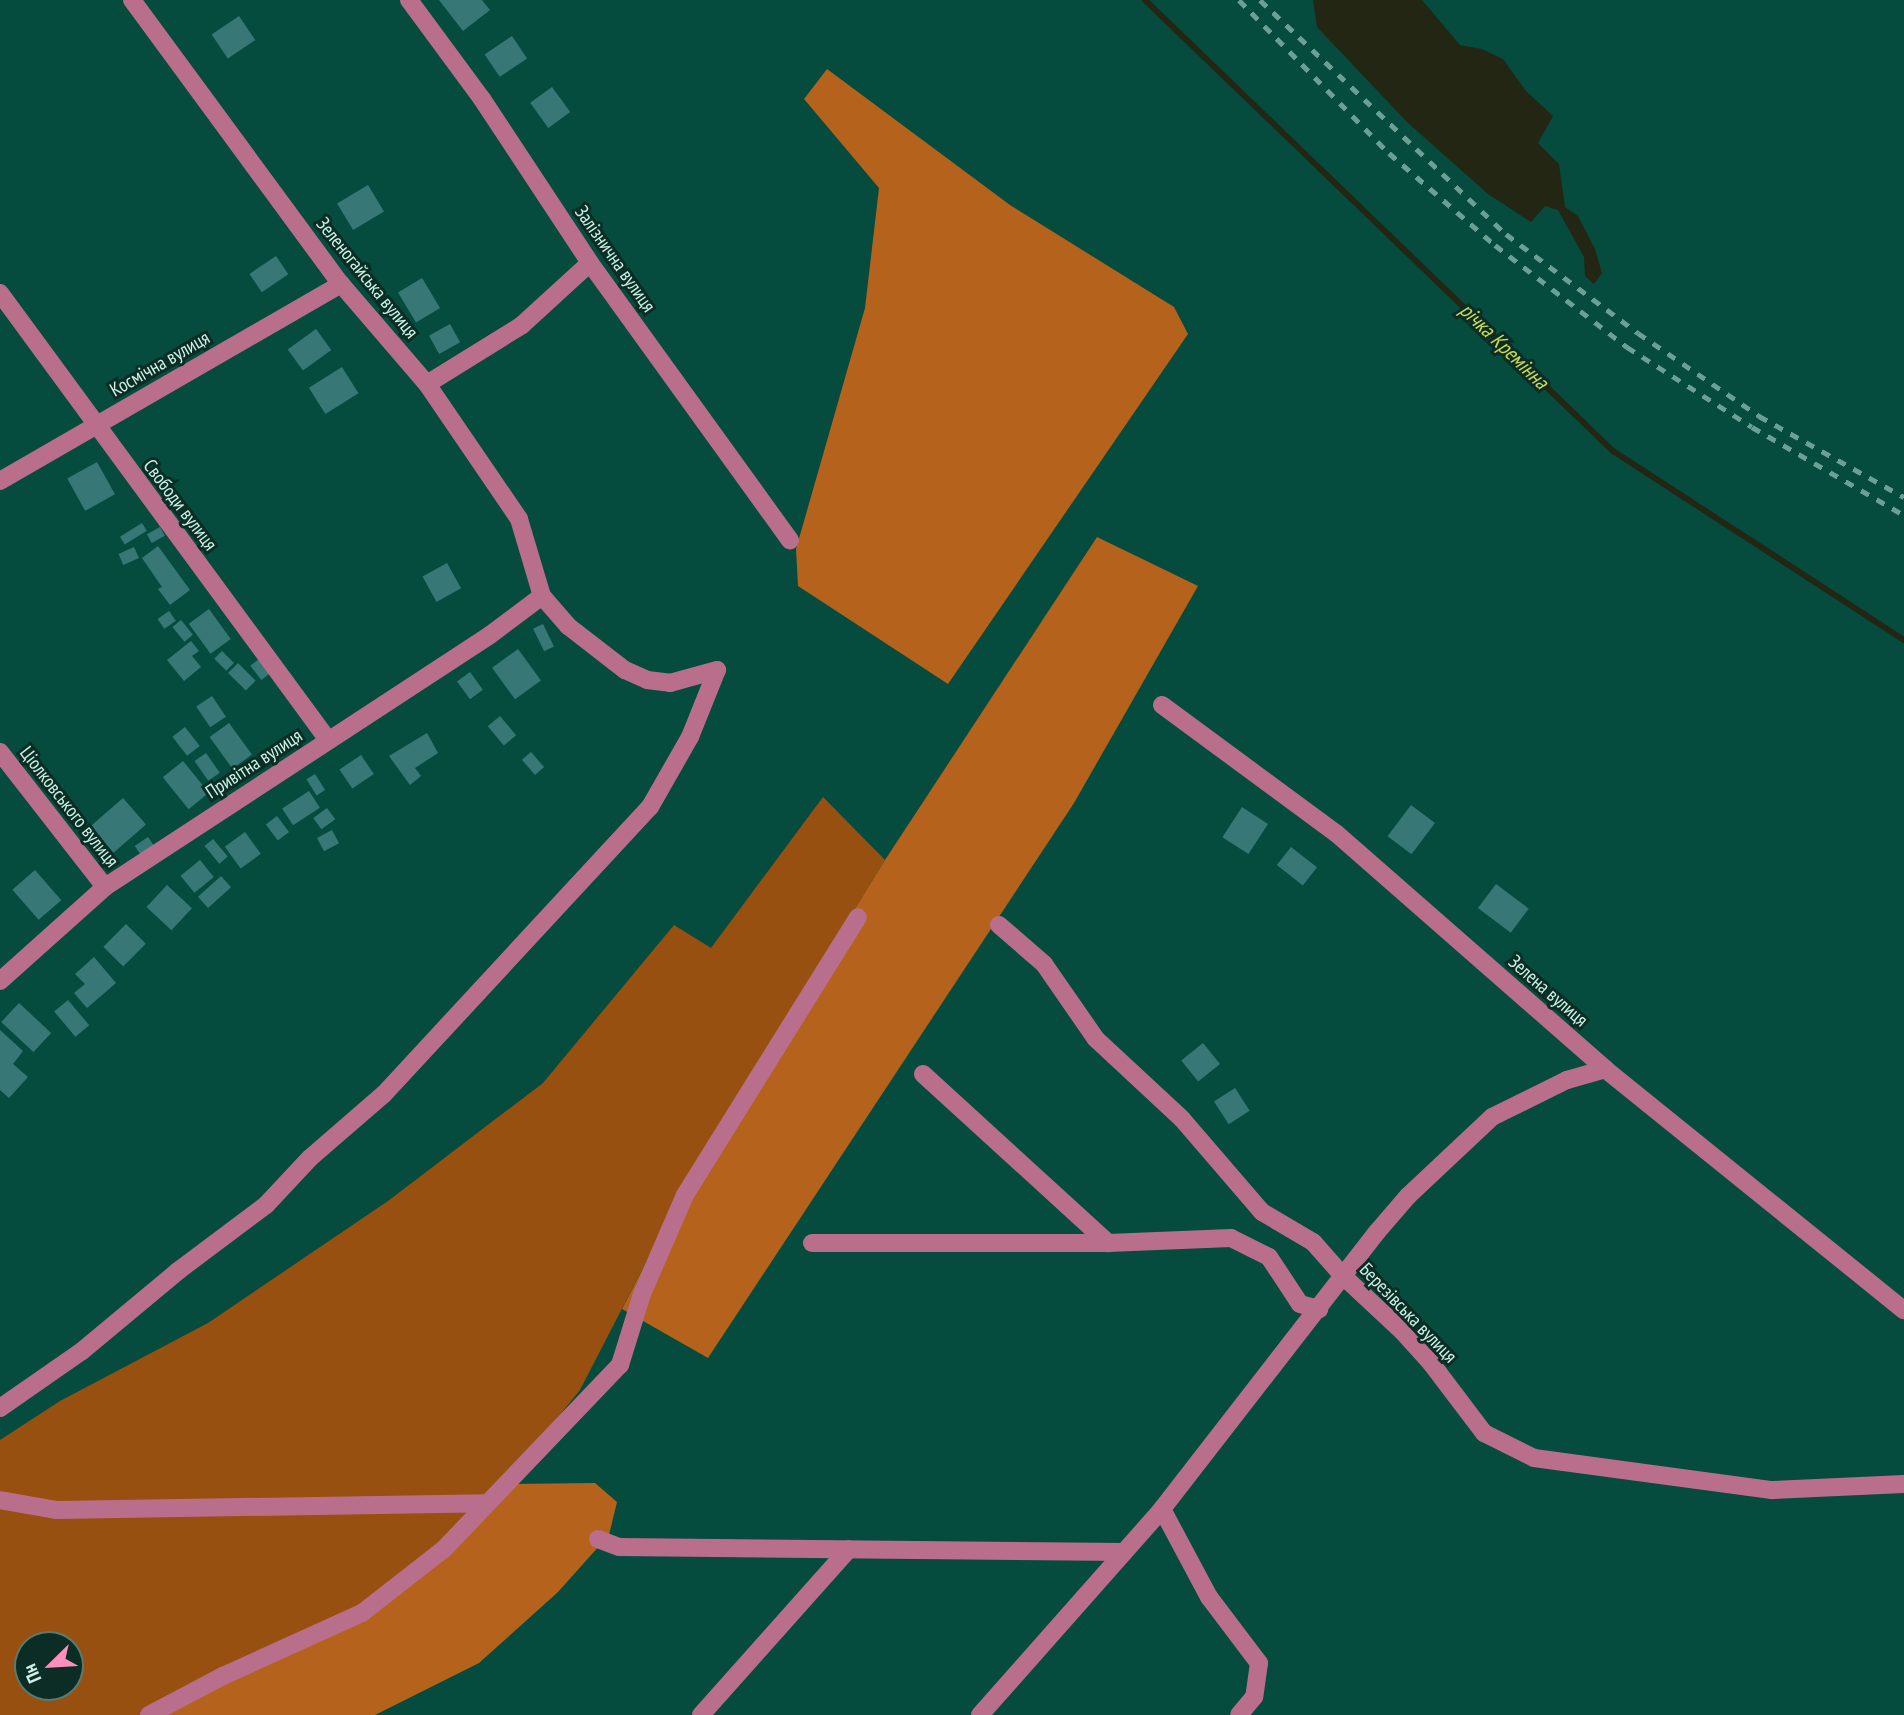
<!DOCTYPE html>
<html>
<head>
<meta charset="utf-8">
<style>
  body { margin:0 }
  #map { position:relative; width:1904px; height:1715px; overflow:hidden; background:#054c3e; font-family:"PT Sans Narrow",sans-serif }
  div>[style] { position:absolute }
  .green>* { inset:0; background:#985011 }
  .forest>* { inset:0; background:#b4621c }
  .water>* { inset:0; background:#232613 }
  .stream>* { height:6px; margin:-3px; padding:0 3px; transform-origin:3px; border-radius:3px; background:#232613 }
  .building>* { inset:0; background:#377877; transform-origin:0 0 }
  .minor>* { height:18px; margin:-9px; padding:0 9px; transform-origin:9px; border-radius:9px; background:#b96f8c }
  .rail>* { height:5px; margin-top:-2.5px; transform-origin:0; background:repeating-linear-gradient(90deg,#6ba194 0 9px,transparent 0 18px) }
  span { translate:-50% -50%; white-space:nowrap; text-align:center; line-height:1.15; -webkit-text-stroke:6px #0b2d25; paint-order:stroke }
  .street-label { font-size:19px; color:#ccf2e6 }
  .water-label { font-size:21px; color:#ccda56; font-style:italic }
  .north { position:absolute; left:14px; top:1631px; width:70px; height:70px; box-sizing:border-box; background:#0b2d25; border:2px solid #587c72; border-radius:50%; rotate:246deg; font-size:19px; font-weight:700; line-height:28px; text-align:center; color:#ccf2e6 }
  .north::after { content:''; display:block; margin:auto; width:24px; height:32px; background:#fe8ebc; clip-path:polygon(50% 0,100% 100%,50% 72%,0 100%) }
</style>
</head>
<body>
<div id="map">
  <div class="green">
    <div style="clip-path:polygon(evenodd,823px 797px,885px 860px,695px 1167px,580px 1390px,459px 1539px,350px 1624px,152px 1715px,0 1715px,0 1440px,60px 1401px,208px 1323px,388px 1201px,543px 1083px,674px 925px,711px 948px,823px 797px,28px 1645px,70px 1645px,70px 1687px,28px 1687px,28px 1645px)"></div>
  </div>
  <div class="forest">
    <div style="clip-path:polygon(827px 69px,1010px 205px,1174px 307px,1188px 334px,948px 684px,798px 586px,796px 549px,865px 308px,879px 188px,804px 99px)"></div>
    <div style="clip-path:polygon(1097px 537px,1198px 586px,1074px 803px,708px 1358px,622px 1309px,695px 1167px,885px 860px)"></div>
    <div style="clip-path:polygon(595px 1483px,617px 1502px,609px 1535px,558px 1592px,479px 1663px,375px 1715px,152px 1715px,350px 1624px,504px 1484px)"></div>
  </div>
  <div class="water">
    <div style="clip-path:polygon(1313px 0,1422px 0,1460px 45px,1482px 49px,1503px 59px,1526px 91px,1553px 116px,1538px 143px,1559px 164px,1565px 207px,1578px 216px,1595px 249px,1602px 273px,1594px 284px,1585px 276px,1584px 257px,1558px 210px,1545px 206px,1531px 222px,1488px 194px,1407px 122px,1317px 27px)"></div>
  </div>
  <div class="stream">
    <div style="left:1145px;top:0;width:650px;rotate:43.94deg"></div>
    <div style="left:1613px;top:451px;width:347px;rotate:33deg"></div>
  </div>
  <div class="building">
    <div style="clip-path:polygon(439px 0,482px 0,490px 10px,463px 31px)"></div>
    <div style="left:239px;top:16px;width:29px;height:33px;rotate:56deg"></div>
    <div style="left:512px;top:36px;width:27px;height:33px;rotate:56deg"></div>
    <div style="left:552px;top:87px;width:31px;height:27px;rotate:54deg"></div>
    <div style="left:368px;top:185px;width:31px;height:36px;rotate:59deg"></div>
    <div style="left:276px;top:256px;width:22px;height:32px;rotate:56deg"></div>
    <div style="left:422px;top:278px;width:35px;height:28px;rotate:59deg"></div>
    <div style="left:450px;top:324px;width:21px;height:24px;rotate:61deg"></div>
    <div style="left:316px;top:329px;width:26px;height:35px;rotate:54deg"></div>
    <div style="left:342px;top:367px;width:31px;height:39px;rotate:58deg"></div>
    <div style="left:97px;top:462px;width:37px;height:34px;rotate:61deg"></div>
    <div style="left:142px;top:523px;width:9px;height:26px;rotate:58deg"></div>
    <div style="left:160px;top:527px;width:10px;height:15px;rotate:61deg"></div>
    <div style="clip-path:polygon(158px 546px,190px 590px,170px 605px,158px 589px,162px 587px,142px 558px)"></div>
    <div style="left:134px;top:547px;width:12px;height:17px;rotate:66deg"></div>
    <div style="left:447px;top:563px;width:29px;height:28px;rotate:61deg"></div>
    <div style="left:209px;top:609px;width:37px;height:25px;rotate:54deg"></div>
    <div style="left:169px;top:611px;width:12px;height:14px;rotate:55deg"></div>
    <div style="left:181px;top:620px;width:19px;height:11px;rotate:51deg"></div>
    <div style="left:543px;top:624px;width:25px;height:11px;rotate:64deg"></div>
    <div style="clip-path:polygon(191px 641px,199px 651px,192px 656px,201px 667px,184px 681px,167px 660px)"></div>
    <div style="left:518px;top:649px;width:39px;height:32px;rotate:54deg"></div>
    <div style="left:222px;top:651px;width:17px;height:11px;rotate:45deg"></div>
    <div style="left:259px;top:659px;width:18px;height:11px;rotate:52deg"></div>
    <div style="left:238px;top:663px;width:25px;height:14px;rotate:45deg"></div>
    <div style="left:470px;top:672px;width:22px;height:16px;rotate:54deg"></div>
    <div style="left:212px;top:696px;width:25px;height:19px;rotate:56deg"></div>
    <div style="left:500px;top:716px;width:25px;height:16px;rotate:50deg"></div>
    <div style="left:229px;top:723px;width:39px;height:24px;rotate:54deg"></div>
    <div style="left:185px;top:727px;width:24px;height:16px;rotate:52deg"></div>
    <div style="clip-path:polygon(427px 733px,438px 753px,415px 768px,421px 776px,410px 785px,389px 756px)"></div>
    <div style="left:531px;top:752px;width:20px;height:12px;rotate:49deg"></div>
    <div style="left:206px;top:753px;width:24px;height:14px;rotate:55deg"></div>
    <div style="left:361px;top:755px;width:23px;height:26px;rotate:56deg"></div>
    <div style="left:183px;top:761px;width:41px;height:26px;rotate:51deg"></div>
    <div style="left:315px;top:774px;width:19px;height:10px;rotate:58deg"></div>
    <div style="left:309px;top:791px;width:20px;height:32px;rotate:57deg"></div>
    <div style="left:123px;top:798px;width:35px;height:43px;rotate:49deg"></div>
    <div style="left:1411px;top:805px;width:30px;height:39px;rotate:37deg"></div>
    <div style="left:1242px;top:807px;width:31px;height:36px;rotate:33deg"></div>
    <div style="left:327px;top:808px;width:14px;height:17px;rotate:54deg"></div>
    <div style="left:277px;top:816px;width:20px;height:14px;rotate:53deg"></div>
    <div style="left:332px;top:830px;width:15px;height:17px;rotate:62deg"></div>
    <div style="left:245px;top:832px;width:27px;height:25px;rotate:54deg"></div>
    <div style="left:148px;top:837px;width:11px;height:16px;rotate:56deg"></div>
    <div style="left:213px;top:839px;width:23px;height:11px;rotate:50deg"></div>
    <div style="left:1291px;top:847px;width:33px;height:23px;rotate:38deg"></div>
    <div style="left:200px;top:860px;width:22px;height:25px;rotate:51deg"></div>
    <div style="left:35px;top:870px;width:40px;height:30px;rotate:49deg"></div>
    <div style="left:221px;top:876px;width:15px;height:31px;rotate:48deg"></div>
    <div style="left:1496px;top:884px;width:41px;height:30px;rotate:37deg"></div>
    <div style="left:167px;top:885px;width:34px;height:30px;rotate:43deg"></div>
    <div style="left:126px;top:924px;width:28px;height:32px;rotate:45deg"></div>
    <div style="clip-path:polygon(94px 957px,116px 983px,87px 1008px,74px 993px,85px 984px,75px 974px)"></div>
    <div style="left:68px;top:1000px;width:33px;height:18px;rotate:50deg"></div>
    <div style="left:19px;top:1003px;width:44px;height:26px;rotate:43deg"></div>
    <div style="clip-path:polygon(0 1030px,23px 1051px,13px 1064px,28px 1077px,9px 1098px,0 1090px)"></div>
    <div style="left:1203px;top:1043px;width:27px;height:28px;rotate:51deg"></div>
    <div style="left:1235px;top:1088px;width:27px;height:25px;rotate:57deg"></div>
  </div>
  <div class="minor">
    <div style="left:132px;top:0;width:353px;rotate:53.7deg"></div>
    <div style="left:341px;top:284px;width:132px;rotate:49.3deg"></div>
    <div style="left:427px;top:384px;width:163px;rotate:55.7deg"></div>
    <div style="left:519px;top:519px;width:80px;rotate:73.4deg"></div>
    <div style="left:542px;top:596px;width:40px;rotate:49deg"></div>
    <div style="left:568px;top:626px;width:72px;rotate:37.7deg"></div>
    <div style="left:625px;top:670px;width:24px;rotate:24deg"></div>
    <div style="left:647px;top:680px;width:23px;rotate:7deg"></div>
    <div style="left:670px;top:683px;width:49px;rotate:-15.5deg"></div>
    <div style="left:409px;top:0;width:123px;rotate:53.6deg"></div>
    <div style="left:482px;top:99px;width:196px;rotate:56.6deg"></div>
    <div style="left:590px;top:263px;width:342px;rotate:54.2deg"></div>
    <div style="left:0;top:293px;width:554px;rotate:53.73deg"></div>
    <div style="left:427px;top:384px;width:112px;rotate:-31.8deg"></div>
    <div style="left:522px;top:325px;width:92px;rotate:-42.4deg"></div>
    <div style="left:0;top:481px;width:394px;rotate:-30deg"></div>
    <div style="left:1162px;top:705px;width:217px;rotate:36.4deg"></div>
    <div style="left:1337px;top:834px;width:356px;rotate:41.2deg"></div>
    <div style="left:1605px;top:1069px;width:384px;rotate:38.9deg"></div>
    <div style="left:0;top:752px;width:171px;rotate:52.1deg"></div>
    <div style="left:999px;top:925px;width:60px;rotate:40.9deg"></div>
    <div style="left:1044px;top:964px;width:91px;rotate:55.3deg"></div>
    <div style="left:1096px;top:1039px;width:117px;rotate:42.9deg"></div>
    <div style="left:1182px;top:1119px;width:123px;rotate:49.3deg"></div>
    <div style="left:1262px;top:1212px;width:59px;rotate:30.5deg"></div>
    <div style="left:1313px;top:1242px;width:45px;rotate:48.6deg"></div>
    <div style="left:1343px;top:1276px;width:82px;rotate:43deg"></div>
    <div style="left:1403px;top:1332px;width:42px;rotate:47.9deg"></div>
    <div style="left:1431px;top:1363px;width:88px;rotate:52.9deg"></div>
    <div style="left:1484px;top:1433px;width:56px;rotate:26.6deg"></div>
    <div style="left:1534px;top:1458px;width:240px;rotate:7.7deg"></div>
    <div style="left:1772px;top:1490px;width:132px;rotate:-2.6deg"></div>
    <div style="left:0;top:981px;width:141px;rotate:-41.8deg"></div>
    <div style="left:105px;top:887px;width:460px;rotate:-33.2deg"></div>
    <div style="left:490px;top:635px;width:65px;rotate:-36.9deg"></div>
    <div style="left:923px;top:1074px;width:251px;rotate:42.4deg"></div>
    <div style="left:812px;top:1243px;width:296px"></div>
    <div style="left:1108px;top:1243px;width:123px;rotate:-2.3deg"></div>
    <div style="left:1231px;top:1238px;width:42px;rotate:26.6deg"></div>
    <div style="left:1269px;top:1257px;width:56px;rotate:56.6deg"></div>
    <div style="left:1300px;top:1304px;width:20px;rotate:15deg"></div>
    <div style="left:0;top:1408px;width:100px;rotate:-34.8deg"></div>
    <div style="left:82px;top:1351px;width:125px;rotate:-39.8deg"></div>
    <div style="left:178px;top:1271px;width:110px;rotate:-36.9deg"></div>
    <div style="left:266px;top:1205px;width:64px;rotate:-46.9deg"></div>
    <div style="left:310px;top:1158px;width:98px;rotate:-40.9deg"></div>
    <div style="left:384px;top:1094px;width:391px;rotate:-47.2deg"></div>
    <div style="left:650px;top:807px;width:81px;rotate:-60.3deg"></div>
    <div style="left:690px;top:737px;width:72px;rotate:-68.1deg"></div>
    <div style="left:0;top:1500px;width:58px;rotate:10deg"></div>
    <div style="left:57px;top:1510px;width:430px;rotate:-0.9deg"></div>
    <div style="left:1162px;top:1509px;width:100px;rotate:61.9deg"></div>
    <div style="left:1209px;top:1597px;width:83px;rotate:52.9deg"></div>
    <div style="left:1259px;top:1663px;width:34px;rotate:98deg"></div>
    <div style="left:1254px;top:1697px;width:23px;rotate:130deg"></div>
    <div style="left:598px;top:1539px;width:22px;rotate:21deg"></div>
    <div style="left:619px;top:1547px;width:505px;rotate:0.57deg"></div>
    <div style="left:149px;top:1715px;width:84px;rotate:-27.8deg"></div>
    <div style="left:223px;top:1676px;width:153px;rotate:-24.4deg"></div>
    <div style="left:362px;top:1613px;width:104px;rotate:-38deg"></div>
    <div style="left:444px;top:1549px;width:255px;rotate:-46.3deg"></div>
    <div style="left:620px;top:1365px;width:74px;rotate:-72.8deg"></div>
    <div style="left:642px;top:1294px;width:108px;rotate:-66.5deg"></div>
    <div style="left:685px;top:1195px;width:327px;rotate:-58.1deg"></div>
    <div style="left:701px;top:1715px;width:222px;rotate:-48.3deg"></div>
    <div style="left:980px;top:1715px;width:275px;rotate:-48.5deg"></div>
    <div style="left:1162px;top:1509px;width:351px;rotate:-52.2deg"></div>
    <div style="left:1377px;top:1232px;width:48px;rotate:-49.3deg"></div>
    <div style="left:1408px;top:1196px;width:115px;rotate:-43.2deg"></div>
    <div style="left:1492px;top:1117px;width:84px;rotate:-26.3deg"></div>
    <div style="left:1567px;top:1080px;width:40px;rotate:-16deg"></div>
  </div>
  <div class="rail">
    <div style="left:1239px;top:0;width:214px;rotate:45.6deg"></div>
    <div style="left:1389px;top:153px;width:140px;rotate:41deg"></div>
    <div style="left:1495px;top:245px;width:167px;rotate:37.7deg"></div>
    <div style="left:1627px;top:347px;width:148px;rotate:32.6deg"></div>
    <div style="left:1752px;top:427px;width:176px;rotate:30.1deg"></div>
    <div style="left:1260px;top:0;width:340px;rotate:43.6deg"></div>
    <div style="left:1506px;top:234px;width:165px;rotate:36.9deg"></div>
    <div style="left:1638px;top:333px;width:147px;rotate:34.4deg"></div>
    <div style="left:1759px;top:416px;width:166px;rotate:29.2deg"></div>
  </div>
  <div class="street-label">
    <span style="left:615px;top:259px;rotate:55deg">Залізнична вулиця</span>
    <span style="left:367px;top:278px;rotate:51deg">Зеленогайська вулиця</span>
    <span style="left:160px;top:364px;rotate:-30deg">Космічна вулиця</span>
    <span style="left:180px;top:505px;rotate:53deg">Свободи вулиця</span>
    <span style="left:254px;top:764px;rotate:-33deg">Привітна вулиця</span>
    <span style="left:69px;top:807px;rotate:52deg">Ціолковського вулиця</span>
    <span style="left:1548px;top:991px;rotate:41deg">Зелена вулиця</span>
    <span style="left:1408px;top:1313px;rotate:46deg">Березівська вулиця</span>
  </div>
  <div class="water-label">
    <span style="left:1504px;top:346px;rotate:44deg">річка Кремінна</span>
  </div>
  <div class="north">Пн</div>
</div>
</body>
</html>
